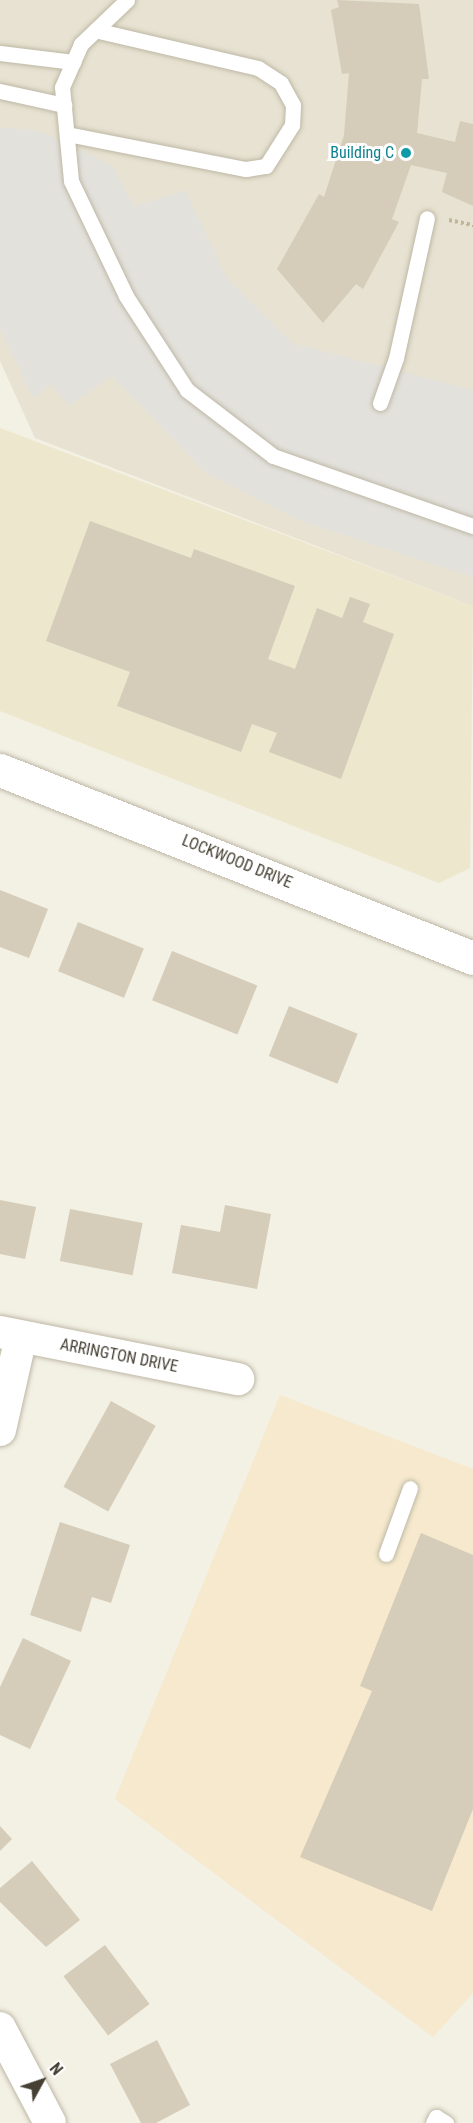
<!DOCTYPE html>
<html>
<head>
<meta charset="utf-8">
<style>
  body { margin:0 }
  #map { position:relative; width:473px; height:2123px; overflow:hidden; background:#f3f0e4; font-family:"Roboto Condensed",sans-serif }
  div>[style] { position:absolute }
  .residential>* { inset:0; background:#e7e2d1 }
  .commercial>* { inset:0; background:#f6e9cd }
  .education>* { inset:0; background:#ede7cd }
  .parking>* { inset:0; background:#e3e1dc }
  .building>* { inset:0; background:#d5ccb9; transform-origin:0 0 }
  .path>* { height:4px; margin-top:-2px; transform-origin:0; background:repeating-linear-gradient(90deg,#c1b697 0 3px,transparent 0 6px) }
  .roads { filter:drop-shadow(0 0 2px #beb8a6) drop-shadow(0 0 2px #beb8a6) }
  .service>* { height:15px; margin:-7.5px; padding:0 7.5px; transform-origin:7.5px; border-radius:7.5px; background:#fff }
  .minor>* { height:32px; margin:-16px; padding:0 16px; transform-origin:16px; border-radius:16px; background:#fff }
  .tertiary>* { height:33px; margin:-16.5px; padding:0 16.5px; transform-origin:16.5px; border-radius:16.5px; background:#fff }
  .dots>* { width:16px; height:16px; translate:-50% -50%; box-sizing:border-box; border:3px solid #fff; border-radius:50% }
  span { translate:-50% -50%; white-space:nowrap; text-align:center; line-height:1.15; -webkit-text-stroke:6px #fff; paint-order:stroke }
  .culture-label { font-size:16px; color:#0d838f }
  .right { translate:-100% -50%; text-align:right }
  .street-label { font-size:16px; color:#454033 }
  .north { position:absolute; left:12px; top:2051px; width:60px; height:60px; -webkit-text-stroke:4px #fff; paint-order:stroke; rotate:50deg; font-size:16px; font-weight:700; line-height:24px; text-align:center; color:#454033 }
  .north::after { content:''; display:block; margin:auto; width:21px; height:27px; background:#454033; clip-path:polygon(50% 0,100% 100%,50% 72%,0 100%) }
</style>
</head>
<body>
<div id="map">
  <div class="residential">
    <div style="clip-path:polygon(0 0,473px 0,473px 606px,35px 438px,0 361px)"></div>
  </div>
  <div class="commercial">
    <div style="clip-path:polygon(280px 1395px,473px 1469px,473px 1993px,433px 2037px,115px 1799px)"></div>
  </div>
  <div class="education">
    <div style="clip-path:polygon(0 428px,473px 606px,470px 868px,439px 883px,0 711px)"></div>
  </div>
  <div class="parking">
    <div style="clip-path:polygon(0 127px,40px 131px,112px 165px,134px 206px,185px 190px,227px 278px,292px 343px,473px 390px,473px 577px,303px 522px,206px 473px,112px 376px,69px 406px,51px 384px,33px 398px,0 329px)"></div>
  </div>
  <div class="building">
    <div style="clip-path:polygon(337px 0,419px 4px,429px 79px,422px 79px,417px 133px,455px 142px,460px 121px,473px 124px,473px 206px,442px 192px,447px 173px,411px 165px,392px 219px,399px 222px,363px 289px,356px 284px,323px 323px,277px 269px,319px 194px,324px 197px,344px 135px,349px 73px,342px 74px,331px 10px,339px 7px)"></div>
    <div style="clip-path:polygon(90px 521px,191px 558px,194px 549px,295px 586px,268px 659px,295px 669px,317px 608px,342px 618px,350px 597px,370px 604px,363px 622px,394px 634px,341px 779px,269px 752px,277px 733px,252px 724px,241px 752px,117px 706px,130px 672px,46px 641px)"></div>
    <div style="clip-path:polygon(0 890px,48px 909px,29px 958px,0 947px)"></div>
    <div style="left:78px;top:922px;width:71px;height:53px;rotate:22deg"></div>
    <div style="left:172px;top:951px;width:92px;height:53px;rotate:22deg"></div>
    <div style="left:289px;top:1006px;width:74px;height:54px;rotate:22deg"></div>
    <div style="clip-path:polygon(0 1200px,36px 1207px,25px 1259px,0 1254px)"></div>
    <div style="clip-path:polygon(225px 1205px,271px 1214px,257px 1289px,172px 1273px,181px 1225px,220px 1232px)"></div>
    <div style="left:70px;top:1209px;width:74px;height:53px;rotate:11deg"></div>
    <div style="left:111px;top:1401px;width:51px;height:98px;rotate:29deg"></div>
    <div style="clip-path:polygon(60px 1522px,130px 1545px,111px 1603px,92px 1597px,81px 1632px,30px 1615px)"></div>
    <div style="clip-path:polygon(421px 1533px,473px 1555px,473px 1809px,432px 1911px,300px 1857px,372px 1691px,360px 1686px)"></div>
    <div style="clip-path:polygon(23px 1638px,71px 1661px,30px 1749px,0 1735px,0 1687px)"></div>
    <div style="clip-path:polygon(0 1826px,12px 1839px,0 1851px)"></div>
    <div style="clip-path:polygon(32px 1861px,80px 1920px,46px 1947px,0 1902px,0 1888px)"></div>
    <div style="left:105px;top:1945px;width:74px;height:52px;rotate:53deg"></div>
    <div style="clip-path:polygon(157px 2040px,190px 2105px,156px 2123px,141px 2123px,110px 2064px)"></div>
  </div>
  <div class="path">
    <div style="left:449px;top:220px;width:25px;rotate:12deg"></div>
  </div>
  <div class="roads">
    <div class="service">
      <div style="left:127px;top:0;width:64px;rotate:136.3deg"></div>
      <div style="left:81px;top:44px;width:47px;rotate:113.8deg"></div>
      <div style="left:62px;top:87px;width:94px;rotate:84.5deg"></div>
      <div style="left:71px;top:181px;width:127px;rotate:64.4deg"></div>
      <div style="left:126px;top:296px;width:112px;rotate:57deg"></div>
      <div style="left:187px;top:390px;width:108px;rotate:37.5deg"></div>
      <div style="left:273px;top:456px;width:212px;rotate:19.3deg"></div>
      <div style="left:0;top:53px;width:74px;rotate:7deg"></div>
      <div style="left:0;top:91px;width:66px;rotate:12.3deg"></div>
      <div style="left:67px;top:134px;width:182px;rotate:11.1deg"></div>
      <div style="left:246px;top:169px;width:20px;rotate:-9deg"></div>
      <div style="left:266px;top:166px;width:49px;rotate:-57.6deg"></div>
      <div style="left:292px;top:125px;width:20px;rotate:-87deg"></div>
      <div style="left:293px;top:105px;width:25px;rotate:-119deg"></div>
      <div style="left:281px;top:83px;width:27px;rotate:-147deg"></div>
      <div style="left:258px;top:68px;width:167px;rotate:-166.9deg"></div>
      <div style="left:380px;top:403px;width:48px;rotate:-70.4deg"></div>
      <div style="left:396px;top:358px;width:143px;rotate:-77.5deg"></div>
      <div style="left:386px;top:1554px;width:70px;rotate:-70deg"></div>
      <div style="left:433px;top:2123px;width:7px;rotate:-63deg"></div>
      <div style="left:436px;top:2117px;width:12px;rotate:31deg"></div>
    </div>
    <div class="minor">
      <div style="left:0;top:1332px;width:243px;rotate:11.2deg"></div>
      <div style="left:0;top:1430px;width:95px;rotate:-77.3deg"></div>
      <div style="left:0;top:2028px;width:107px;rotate:62.2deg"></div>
    </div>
    <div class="tertiary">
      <div style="left:0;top:770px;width:509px;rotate:21.68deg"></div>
    </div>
  </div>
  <div class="dots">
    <div style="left:406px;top:153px;background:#0f9aa8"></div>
  </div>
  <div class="culture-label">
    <span class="right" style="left:394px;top:153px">Building C</span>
  </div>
  <div class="street-label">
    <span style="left:237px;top:862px;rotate:22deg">LOCKWOOD DRIVE</span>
    <span style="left:119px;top:1356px;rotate:11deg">ARRINGTON DRIVE</span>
  </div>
  <div class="north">N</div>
</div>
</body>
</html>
